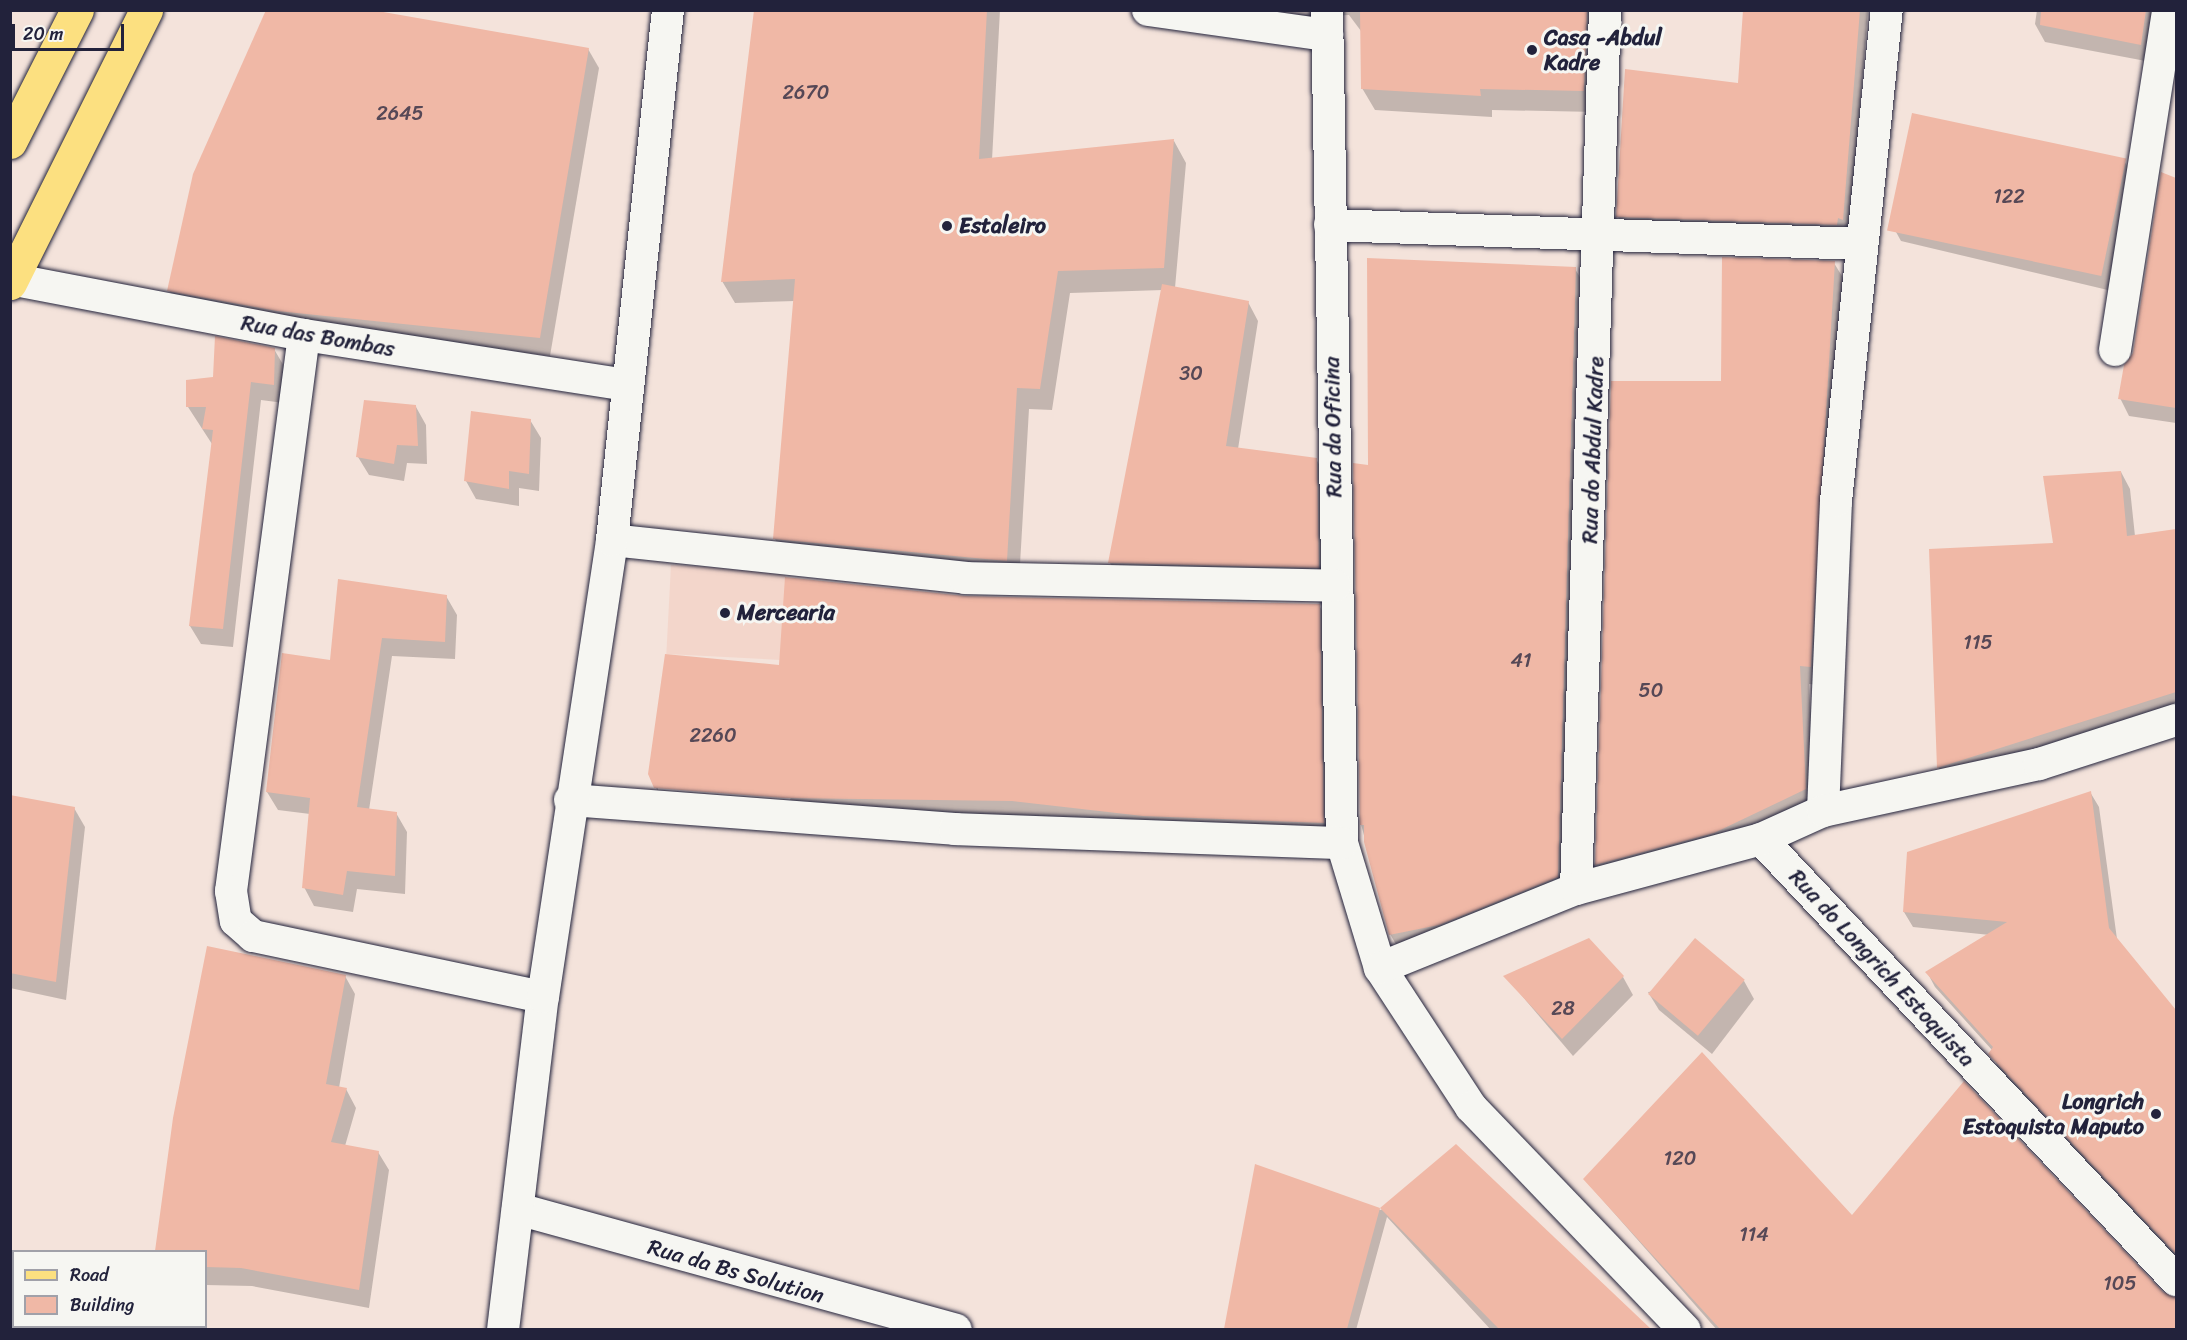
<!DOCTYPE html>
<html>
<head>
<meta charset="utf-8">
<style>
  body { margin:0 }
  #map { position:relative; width:2187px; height:1340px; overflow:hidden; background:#f4e3db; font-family:Sriracha,sans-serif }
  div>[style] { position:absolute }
  .built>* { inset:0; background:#f3d6cb; transform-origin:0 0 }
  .shadow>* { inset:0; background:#0003 }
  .building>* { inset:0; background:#f0b8a6; transform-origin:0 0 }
  .roads { filter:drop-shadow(0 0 2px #22223b) drop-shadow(0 0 2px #22223b) }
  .street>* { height:32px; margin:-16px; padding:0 16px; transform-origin:16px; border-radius:16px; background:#f6f6f2 }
  .primary>* { height:33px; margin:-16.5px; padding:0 16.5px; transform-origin:16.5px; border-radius:16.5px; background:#fce080 }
  .dots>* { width:16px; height:16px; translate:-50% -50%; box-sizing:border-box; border:3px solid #f6f6f2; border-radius:50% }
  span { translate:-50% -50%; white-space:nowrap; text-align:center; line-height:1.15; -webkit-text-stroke:6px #f6f6f2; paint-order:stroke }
  .number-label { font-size:20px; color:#564856 }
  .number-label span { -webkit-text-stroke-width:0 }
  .poi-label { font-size:22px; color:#22223b; font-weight:700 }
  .left { translate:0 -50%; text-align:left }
  .right { translate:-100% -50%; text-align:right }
  .street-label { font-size:22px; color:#22223b }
  .frame { position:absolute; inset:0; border:12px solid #22223b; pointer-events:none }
  .legend { position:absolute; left:12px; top:1250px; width:195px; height:78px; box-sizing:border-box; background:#f6f6f2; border:2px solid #a1a1a9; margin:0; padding:8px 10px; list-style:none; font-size:18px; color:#22223b }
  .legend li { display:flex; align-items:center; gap:12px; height:30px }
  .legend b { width:30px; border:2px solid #a1a1a9 }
  .scale { position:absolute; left:12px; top:24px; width:112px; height:27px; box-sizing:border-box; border:3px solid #22223b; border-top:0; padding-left:8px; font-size:18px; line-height:21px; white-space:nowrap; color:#22223b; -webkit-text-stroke:4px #f6f6f2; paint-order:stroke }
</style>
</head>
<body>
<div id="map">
  <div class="built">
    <div style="left:671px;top:565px;width:115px;height:89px;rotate:3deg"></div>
  </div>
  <div class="shadow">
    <div style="clip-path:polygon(756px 10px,1000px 10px,992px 160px,1174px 141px,1186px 163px,1175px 288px,1248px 302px,1258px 321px,1238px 449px,1316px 459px,1327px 478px,1329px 585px,1121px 581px,1110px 563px,1163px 290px,1070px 293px,1052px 410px,1029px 409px,1019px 582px,788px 561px,775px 539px,795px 301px,735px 303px,722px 281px)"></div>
    <div style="clip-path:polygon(1202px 10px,1600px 10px,1596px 112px,1492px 110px,1492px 117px,1375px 110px,1362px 88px,1361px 31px,1349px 15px,1331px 16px,1323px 27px)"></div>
    <div style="clip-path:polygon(1744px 10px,1868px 10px,1850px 233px,1626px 231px,1618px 217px,1740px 85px)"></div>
    <div style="clip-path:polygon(2037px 10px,2158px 10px,2151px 62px,2045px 42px,2035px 24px)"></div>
    <div style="clip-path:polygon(588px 49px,599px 68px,550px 356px,179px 309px,169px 290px)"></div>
    <div style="clip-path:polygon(2125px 162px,2130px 171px,2112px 291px,1901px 241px,1896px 232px)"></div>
    <div style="clip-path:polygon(2162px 174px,2176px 180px,2176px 423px,2129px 416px,2120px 398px,2134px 353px)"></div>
    <div style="clip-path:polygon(1834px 263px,1845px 281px,1821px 685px,1809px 684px,1816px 808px,1607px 883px,1596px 865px,1612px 383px,1722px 383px)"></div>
    <div style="clip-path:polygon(1575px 269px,1586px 287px,1568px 895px,1401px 953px,1390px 934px,1361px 824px)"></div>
    <div style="clip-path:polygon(274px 349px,285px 368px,284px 403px,261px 400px,233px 647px,201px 644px,190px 626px,212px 444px,188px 407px,214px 379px)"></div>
    <div style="clip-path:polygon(416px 407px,426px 425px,427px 464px,407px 463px,404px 481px,369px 475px,358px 457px)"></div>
    <div style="clip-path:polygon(530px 420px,541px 438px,539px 491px,519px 488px,519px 506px,476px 499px,466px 481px)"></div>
    <div style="clip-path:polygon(2121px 472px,2130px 489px,2135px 536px,2176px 531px,2176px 712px,1948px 784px,1938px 767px,2055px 545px)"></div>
    <div style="clip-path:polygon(446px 596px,457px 615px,455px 659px,392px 656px,369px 810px,396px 813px,407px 832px,405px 894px,357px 889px,353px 912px,314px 906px,304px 887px,310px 814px,278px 810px,267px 792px,331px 662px)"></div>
    <div style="clip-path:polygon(evenodd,964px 597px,1319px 605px,1329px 623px,1333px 841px,666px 806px,656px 788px,781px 666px,964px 597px,658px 787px,791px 797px,790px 800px,658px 790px,658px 787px)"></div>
    <div style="clip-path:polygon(2090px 792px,2099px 807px,2117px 939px,2176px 1012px,2176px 1258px,1998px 1069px,1992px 1050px,1935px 987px,1927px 972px,1990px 935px,1913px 927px,1904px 912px)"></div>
    <div style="clip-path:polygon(10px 797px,74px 808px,85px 827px,66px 1000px,10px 988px)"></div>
    <div style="clip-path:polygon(345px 976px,355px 994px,339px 1088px,346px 1089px,356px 1108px,345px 1146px,378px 1152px,389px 1170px,369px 1308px,252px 1286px,206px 1285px,206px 1252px,156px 1252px,174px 1118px)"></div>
    <div style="clip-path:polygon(1506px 977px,1623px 977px,1633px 995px,1573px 1056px)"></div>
    <div style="clip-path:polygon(1744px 981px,1754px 999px,1712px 1054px,1659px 1010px,1648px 992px)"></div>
    <div style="clip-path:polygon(1456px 1146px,1644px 1330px,1491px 1330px,1387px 1217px,1356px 1330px,1225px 1330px,1256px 1166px,1381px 1210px)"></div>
    <div style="clip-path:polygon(1585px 1180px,1852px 1217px,2162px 1294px,2176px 1298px,2176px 1330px,1717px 1330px)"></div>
  </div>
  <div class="building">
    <div style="clip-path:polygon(266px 10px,372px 10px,589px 48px,540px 338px,277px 311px,167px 291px,193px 174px)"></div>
    <div style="clip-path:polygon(754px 10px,987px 10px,979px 159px,1174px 139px,1164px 268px,1058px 271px,1040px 389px,1017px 388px,1007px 561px,773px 539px,795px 279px,721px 282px)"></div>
    <div style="clip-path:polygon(1360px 10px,1587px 10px,1584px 91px,1480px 89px,1481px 96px,1361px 89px)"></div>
    <div style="clip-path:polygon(1743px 10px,1860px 10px,1843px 220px,1838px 218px,1837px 225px,1616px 217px,1625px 69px,1738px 83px)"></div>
    <div style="clip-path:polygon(2041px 10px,2146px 10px,2141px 45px,2040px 25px)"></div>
    <div style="left:1912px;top:113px;width:219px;height:120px;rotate:12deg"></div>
    <div style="clip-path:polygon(2161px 172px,2176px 178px,2176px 408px,2118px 399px,2124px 365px,2133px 353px)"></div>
    <div style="clip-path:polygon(1722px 257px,1835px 261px,1811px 667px,1800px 666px,1806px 789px,1714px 833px,1595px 865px,1611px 381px,1721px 381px)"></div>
    <div style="clip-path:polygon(1367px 258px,1576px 267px,1558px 877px,1439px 925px,1389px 935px,1364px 842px,1364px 825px,1360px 825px,1353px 463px,1368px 465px)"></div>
    <div style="clip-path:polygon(1162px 284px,1249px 301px,1226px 446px,1317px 458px,1319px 568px,1108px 563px)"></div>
    <div style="clip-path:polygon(215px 336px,275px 348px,274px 385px,251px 382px,223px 629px,189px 626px,213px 430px,202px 429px,206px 407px,186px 407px,186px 380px,213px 377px)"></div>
    <div style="clip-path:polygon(364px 400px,416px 405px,418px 446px,397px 445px,394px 464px,356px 457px)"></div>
    <div style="clip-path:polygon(471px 411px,531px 419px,529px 474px,509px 471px,509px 489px,464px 481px)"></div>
    <div style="clip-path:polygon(2121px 471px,2127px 536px,2176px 529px,2176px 692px,1937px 768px,1929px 549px,2053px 543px,2043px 476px)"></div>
    <div style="clip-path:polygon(785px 577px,965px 596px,1320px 604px,1324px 823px,1143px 816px,1012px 801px,783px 798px,654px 788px,648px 774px,665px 654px,779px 665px)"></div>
    <div style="clip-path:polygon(338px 579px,447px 595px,445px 642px,382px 638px,357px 807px,397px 812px,395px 876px,347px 871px,343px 895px,302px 888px,310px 798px,266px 792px,282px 653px,330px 660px)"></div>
    <div style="clip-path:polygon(2091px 791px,2109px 928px,2176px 1010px,2176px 1254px,1988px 1054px,1993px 1047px,1925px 972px,2007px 922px,1903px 912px,1907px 852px)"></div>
    <div style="clip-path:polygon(10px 795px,75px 807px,56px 982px,10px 973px)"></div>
    <div style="clip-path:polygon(1589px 938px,1624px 976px,1562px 1039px,1503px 976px)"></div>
    <div style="left:1695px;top:938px;width:65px;height:73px;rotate:40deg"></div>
    <div style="clip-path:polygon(207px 946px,346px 975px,326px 1084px,347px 1088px,331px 1142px,379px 1151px,359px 1290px,241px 1268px,206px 1267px,206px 1251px,155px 1251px,173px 1118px)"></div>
    <div style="clip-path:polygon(1702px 1052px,1852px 1215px,1964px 1081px,2163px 1292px,2176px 1297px,2176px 1329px,1720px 1329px,1583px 1179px)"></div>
    <div style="clip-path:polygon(1456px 1144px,1651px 1329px,1499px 1329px,1380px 1208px)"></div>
    <div style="clip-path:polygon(1255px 1164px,1380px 1208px,1347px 1329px,1224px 1329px)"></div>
  </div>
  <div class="roads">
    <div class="street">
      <div style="left:1148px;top:10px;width:181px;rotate:8deg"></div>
      <div style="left:1327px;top:10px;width:833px;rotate:88.97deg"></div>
      <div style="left:1342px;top:843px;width:131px;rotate:73.1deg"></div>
      <div style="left:1380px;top:968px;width:166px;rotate:56.8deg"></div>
      <div style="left:1471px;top:1107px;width:309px;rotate:46.2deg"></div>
      <div style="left:1330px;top:225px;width:531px;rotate:2.05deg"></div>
      <div style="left:10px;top:279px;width:299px;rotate:10.8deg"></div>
      <div style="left:304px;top:335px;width:327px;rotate:8.8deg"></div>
      <div style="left:304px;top:335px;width:561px;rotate:97.48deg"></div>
      <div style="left:231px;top:891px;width:30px;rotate:81deg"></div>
      <div style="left:236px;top:921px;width:23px;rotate:41deg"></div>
      <div style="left:253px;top:936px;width:296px;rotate:11.9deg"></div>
      <div style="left:2115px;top:350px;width:344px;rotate:-81.1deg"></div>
      <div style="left:612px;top:540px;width:355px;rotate:6.1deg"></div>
      <div style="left:965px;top:578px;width:370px;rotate:1.2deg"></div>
      <div style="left:570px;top:800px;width:386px;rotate:4.3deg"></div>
      <div style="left:955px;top:829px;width:387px;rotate:2.1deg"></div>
      <div style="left:1823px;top:811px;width:310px;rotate:-87.6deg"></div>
      <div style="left:1836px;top:501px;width:494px;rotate:-84.1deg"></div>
      <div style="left:1761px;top:839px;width:606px;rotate:46.74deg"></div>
      <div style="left:1576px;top:889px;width:879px;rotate:-88.11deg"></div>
      <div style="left:1380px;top:968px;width:211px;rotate:-22deg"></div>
      <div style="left:1576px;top:889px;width:192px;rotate:-15.1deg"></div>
      <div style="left:1761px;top:839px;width:68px;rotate:-24.3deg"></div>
      <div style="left:1823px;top:811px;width:221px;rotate:-12.3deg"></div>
      <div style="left:2039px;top:764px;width:144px;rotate:-17.8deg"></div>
      <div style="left:518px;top:1209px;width:454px;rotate:15.4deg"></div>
      <div style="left:503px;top:1330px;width:335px;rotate:-83.2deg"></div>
      <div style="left:543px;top:997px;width:462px;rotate:-81.4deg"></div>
      <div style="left:612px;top:540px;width:533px;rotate:-83.97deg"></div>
    </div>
    <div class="primary">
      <div style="left:10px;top:142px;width:148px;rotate:-63.1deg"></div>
      <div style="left:10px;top:283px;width:305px;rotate:-63.5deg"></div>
    </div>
  </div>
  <div class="dots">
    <div style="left:1532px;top:50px;background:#22223b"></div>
    <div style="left:947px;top:226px;background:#22223b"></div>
    <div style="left:725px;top:613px;background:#22223b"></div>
    <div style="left:2156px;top:1114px;background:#22223b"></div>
  </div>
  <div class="number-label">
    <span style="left:806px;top:92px">2670</span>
    <span style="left:400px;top:113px">2645</span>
    <span style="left:2009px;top:196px">122</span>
    <span style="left:1191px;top:373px">30</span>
    <span style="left:1978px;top:642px">115</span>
    <span style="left:1521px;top:660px">41</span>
    <span style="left:1651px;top:690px">50</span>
    <span style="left:713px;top:735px">2260</span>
    <span style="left:1563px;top:1008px">28</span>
    <span style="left:1680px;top:1158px">120</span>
    <span style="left:1754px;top:1234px">114</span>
    <span style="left:2120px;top:1283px">105</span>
  </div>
  <div class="poi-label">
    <span class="left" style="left:1544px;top:50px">Casa -Abdul<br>Kadre</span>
    <span class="left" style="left:959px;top:226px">Estaleiro</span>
    <span class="left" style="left:737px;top:613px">Mercearia</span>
    <span class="right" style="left:2144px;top:1114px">Longrich<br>Estoquista Maputo</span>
  </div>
  <div class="street-label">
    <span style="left:318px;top:336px;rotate:10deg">Rua das Bombas</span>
    <span style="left:1333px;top:427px;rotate:-91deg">Rua da Oficina</span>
    <span style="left:1593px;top:450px;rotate:-88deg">Rua do Abdul Kadre</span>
    <span style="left:1882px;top:968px;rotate:47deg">Rua do Longrich Estoquista</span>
    <span style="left:736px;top:1271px;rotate:16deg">Rua da Bs Solution</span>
  </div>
  <div class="frame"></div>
  <ul class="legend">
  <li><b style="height:8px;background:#fce080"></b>Road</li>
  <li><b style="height:16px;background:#f0b8a6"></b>Building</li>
  </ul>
  <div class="scale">20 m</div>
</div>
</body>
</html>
